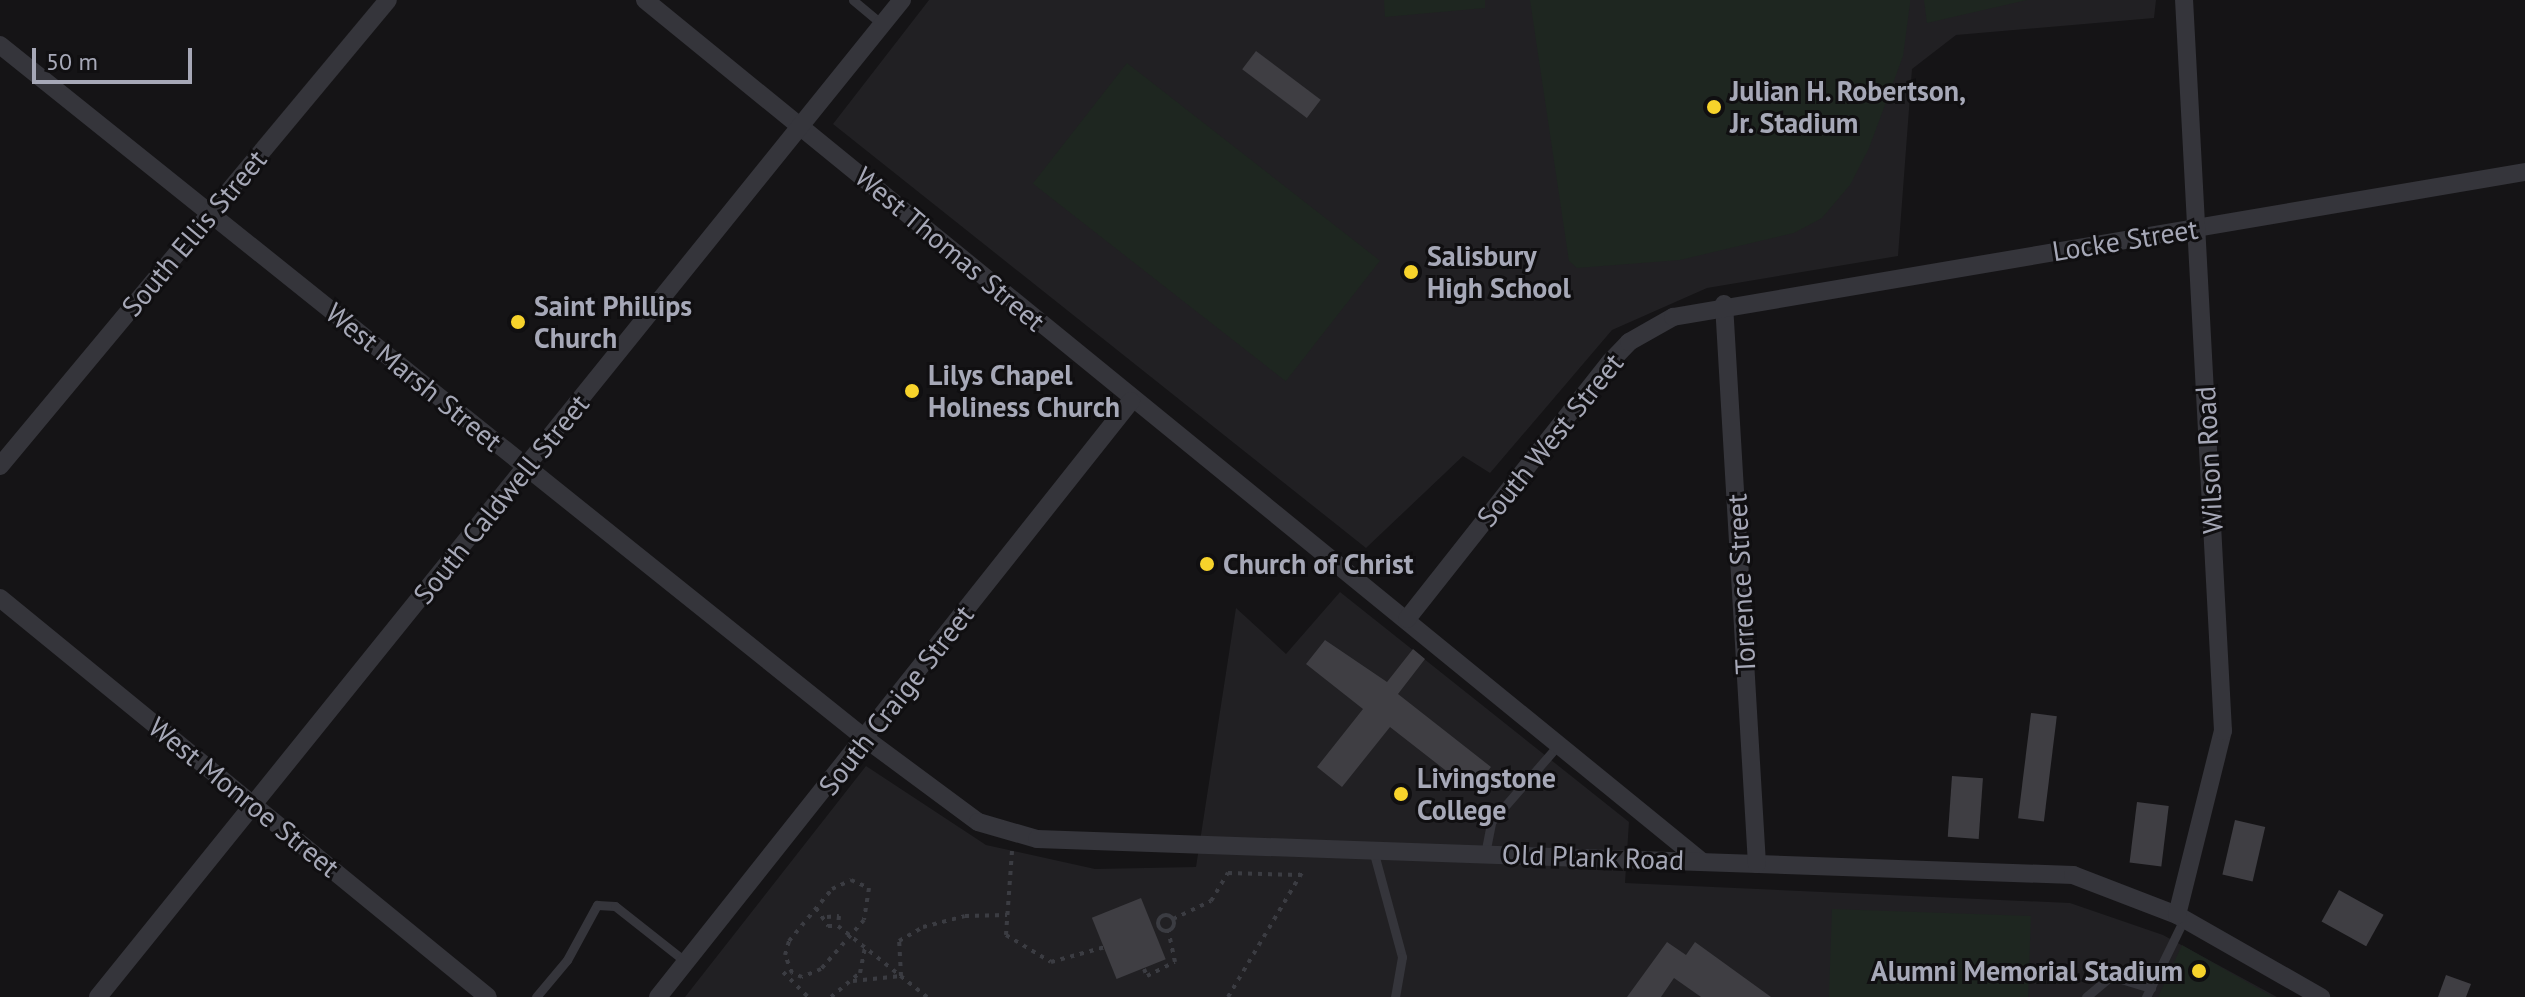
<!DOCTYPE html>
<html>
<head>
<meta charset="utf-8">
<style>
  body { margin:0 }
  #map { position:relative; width:2525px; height:997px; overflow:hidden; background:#151416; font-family:"PT Sans",sans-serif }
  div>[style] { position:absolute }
  .built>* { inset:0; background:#212023 }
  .green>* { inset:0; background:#1e2620; transform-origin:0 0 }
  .building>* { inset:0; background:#3f3e43; transform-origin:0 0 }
  .path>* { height:4px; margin-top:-2px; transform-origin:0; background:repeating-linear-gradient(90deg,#3b3c42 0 4px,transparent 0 10px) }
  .path>.ring { margin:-2px; padding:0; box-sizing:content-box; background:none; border:4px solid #3b3c42; border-radius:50% }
  .service>* { height:9px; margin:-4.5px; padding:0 4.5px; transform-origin:4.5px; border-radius:4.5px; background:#35353b }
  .minor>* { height:18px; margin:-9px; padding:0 9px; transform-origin:9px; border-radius:9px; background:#35353b }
  .dots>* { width:22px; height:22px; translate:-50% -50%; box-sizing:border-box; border:4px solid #100f11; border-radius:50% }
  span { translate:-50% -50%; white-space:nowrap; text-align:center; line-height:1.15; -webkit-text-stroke:6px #100f11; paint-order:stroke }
  .poi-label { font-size:28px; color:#a6a8b7; font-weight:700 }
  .left { translate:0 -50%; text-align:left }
  .right { translate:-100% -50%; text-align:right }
  .street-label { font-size:28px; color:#a6a8b7 }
  .scale { position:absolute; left:32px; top:48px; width:160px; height:36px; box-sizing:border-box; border:4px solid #a6a8b7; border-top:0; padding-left:10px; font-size:24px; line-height:28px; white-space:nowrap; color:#a6a8b7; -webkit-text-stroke:6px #100f11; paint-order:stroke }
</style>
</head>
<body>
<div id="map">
  <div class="built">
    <div style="clip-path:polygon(929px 0,2156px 0,2154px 18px,1956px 35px,1912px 69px,1898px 256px,1707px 288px,1612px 330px,1490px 473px,1463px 456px,1366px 548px,833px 124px)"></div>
    <div style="clip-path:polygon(1340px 592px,1629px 822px,1625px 883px,2070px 903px,2163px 935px,2277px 997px,685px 997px,866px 766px,986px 845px,1095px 869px,1196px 867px,1236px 608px,1286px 654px)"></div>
  </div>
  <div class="green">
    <div style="clip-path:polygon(1384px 0,1485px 0,1485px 8px,1385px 17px)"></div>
    <div style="clip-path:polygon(1530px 0,1910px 0,1910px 3px,1903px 56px,1869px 148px,1850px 185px,1822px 218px,1794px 233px,1680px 260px,1577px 268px,1569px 261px)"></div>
    <div style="clip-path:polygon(1924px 0,2027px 0,1927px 23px)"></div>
    <div style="left:1127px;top:63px;width:321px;height:153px;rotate:38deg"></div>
    <div style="left:1832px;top:909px;width:199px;height:88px;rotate:2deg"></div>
    <div style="clip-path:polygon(2182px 945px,2273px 997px,2158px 997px)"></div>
  </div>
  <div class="building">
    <div style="left:1256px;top:51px;width:81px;height:23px;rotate:37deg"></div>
    <div style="clip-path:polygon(1325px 640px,1387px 682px,1413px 649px,1425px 659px,1398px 694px,1491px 767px,1478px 784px,1469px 776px,1463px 784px,1390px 727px,1342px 787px,1317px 767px,1363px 709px,1306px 664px)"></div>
    <div style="left:2031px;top:713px;width:26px;height:106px;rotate:7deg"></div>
    <div style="left:1952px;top:776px;width:31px;height:61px;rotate:4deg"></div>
    <div style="left:2137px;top:802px;width:32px;height:61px;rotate:7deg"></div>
    <div style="left:2235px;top:820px;width:31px;height:56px;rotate:13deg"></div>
    <div style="left:2339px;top:890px;width:51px;height:36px;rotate:29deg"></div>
    <div style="left:1141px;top:898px;width:66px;height:53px;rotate:68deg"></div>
    <div style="clip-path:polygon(1667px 942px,1686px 955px,1695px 942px,1771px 997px,1701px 997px,1674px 978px,1661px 997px,1627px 997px)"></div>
    <div style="clip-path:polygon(2446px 975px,2471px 984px,2466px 997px,2438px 997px)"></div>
  </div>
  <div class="path">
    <div style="left:1012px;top:851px;width:84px;rotate:94.1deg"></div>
    <div style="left:1006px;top:935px;width:52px;rotate:31deg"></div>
    <div style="left:1051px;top:962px;width:56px;rotate:-15.5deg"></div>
    <div style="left:851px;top:880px;width:20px;rotate:24deg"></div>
    <div style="left:869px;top:888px;width:32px;rotate:99deg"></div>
    <div style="left:864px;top:920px;width:65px;rotate:131.3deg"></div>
    <div style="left:821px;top:969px;width:21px;rotate:157deg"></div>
    <div style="left:802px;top:977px;width:11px;rotate:-158deg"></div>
    <div style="left:792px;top:973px;width:19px;rotate:-111deg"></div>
    <div style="left:785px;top:955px;width:15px;rotate:-74deg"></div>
    <div style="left:789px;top:941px;width:67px;rotate:-50.4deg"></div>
    <div style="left:832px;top:889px;width:21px;rotate:-25deg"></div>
    <div style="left:816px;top:908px;width:22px;rotate:56deg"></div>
    <div style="left:828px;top:926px;width:10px"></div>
    <div style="left:838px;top:926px;width:114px;rotate:38.6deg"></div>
    <div class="ring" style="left:1158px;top:915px;width:12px;height:12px"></div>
    <div style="left:827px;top:917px;width:12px;rotate:-5deg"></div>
    <div style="left:839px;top:916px;width:10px;rotate:96deg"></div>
    <div style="left:1173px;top:919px;width:42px;rotate:-25.3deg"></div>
    <div style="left:1211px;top:901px;width:33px;rotate:-59deg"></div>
    <div style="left:1228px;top:873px;width:73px;rotate:1.6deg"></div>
    <div style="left:1144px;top:969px;width:8px;rotate:67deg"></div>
    <div style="left:1147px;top:976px;width:31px;rotate:-27deg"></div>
    <div style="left:1175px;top:962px;width:33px;rotate:-102deg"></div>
    <div style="left:783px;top:972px;width:35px;rotate:45deg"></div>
    <div style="left:853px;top:981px;width:48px;rotate:-5.9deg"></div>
    <div style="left:901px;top:976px;width:35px;rotate:-93deg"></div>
    <div style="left:899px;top:941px;width:28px;rotate:-30deg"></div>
    <div style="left:923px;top:927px;width:43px;rotate:-14.7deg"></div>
    <div style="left:965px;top:916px;width:42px;rotate:-1.4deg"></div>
    <div style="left:831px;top:997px;width:38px;rotate:-40deg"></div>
    <div style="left:860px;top:973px;width:26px;rotate:-79deg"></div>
    <div style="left:1228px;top:997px;width:149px;rotate:-59.3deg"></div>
  </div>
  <div class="service">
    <div style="left:853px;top:0;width:39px;rotate:40deg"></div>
    <div style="left:1373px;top:850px;width:111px;rotate:74.8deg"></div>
    <div style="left:1402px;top:957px;width:41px;rotate:99.9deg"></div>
    <div style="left:1485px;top:854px;width:33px;rotate:-79deg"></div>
    <div style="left:1491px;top:822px;width:103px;rotate:-48.9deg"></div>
    <div style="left:536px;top:997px;width:48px;rotate:-50deg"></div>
    <div style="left:567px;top:960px;width:63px;rotate:-61.4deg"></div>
    <div style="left:597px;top:905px;width:18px;rotate:3deg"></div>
    <div style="left:615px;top:906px;width:90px;rotate:38.3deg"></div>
    <div style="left:2086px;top:997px;width:33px;rotate:-40deg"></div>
    <div style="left:2111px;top:976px;width:42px;rotate:16.7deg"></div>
    <div style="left:2146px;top:997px;width:87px;rotate:-64deg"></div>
  </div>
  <div class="minor">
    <div style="left:645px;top:0;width:1363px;rotate:39.19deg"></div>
    <div style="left:0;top:45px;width:1110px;rotate:38.71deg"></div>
    <div style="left:866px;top:739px;width:139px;rotate:36.5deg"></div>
    <div style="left:978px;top:822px;width:61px;rotate:16.1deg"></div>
    <div style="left:1037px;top:839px;width:1037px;rotate:1.99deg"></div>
    <div style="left:2073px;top:875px;width:111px;rotate:21deg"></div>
    <div style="left:2177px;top:915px;width:166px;rotate:29.7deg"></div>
    <div style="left:1724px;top:304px;width:561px;rotate:86.63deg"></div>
    <div style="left:0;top:466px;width:606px;rotate:-50.22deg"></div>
    <div style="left:0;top:598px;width:630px;rotate:39.27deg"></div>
    <div style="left:1407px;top:619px;width:328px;rotate:-51.7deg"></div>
    <div style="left:1610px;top:362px;width:28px;rotate:-46deg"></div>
    <div style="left:1629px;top:342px;width:51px;rotate:-29.6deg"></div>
    <div style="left:1673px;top:317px;width:864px;rotate:-9.66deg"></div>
    <div style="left:2177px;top:915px;width:190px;rotate:-76deg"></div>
    <div style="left:2223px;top:731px;width:732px;rotate:-93.05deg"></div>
    <div style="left:98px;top:997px;width:1281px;rotate:-51.12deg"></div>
    <div style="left:658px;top:997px;width:761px;rotate:-51.56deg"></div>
  </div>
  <div class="dots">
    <div style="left:1714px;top:107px;background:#f7d32b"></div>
    <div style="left:1411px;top:272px;background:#f7d32b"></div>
    <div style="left:518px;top:322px;background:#f7d32b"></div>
    <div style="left:912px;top:391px;background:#f7d32b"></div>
    <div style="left:1207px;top:564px;background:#f7d32b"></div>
    <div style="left:1401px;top:794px;background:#f7d32b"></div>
    <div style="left:2199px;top:971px;background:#f7d32b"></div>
  </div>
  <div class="poi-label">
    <span class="left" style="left:1730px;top:107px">Julian H. Robertson,<br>Jr. Stadium</span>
    <span class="left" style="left:1427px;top:272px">Salisbury<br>High School</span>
    <span class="left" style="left:534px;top:322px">Saint Phillips<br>Church</span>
    <span class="left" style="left:928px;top:391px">Lilys Chapel<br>Holiness Church</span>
    <span class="left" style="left:1223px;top:564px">Church of Christ</span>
    <span class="left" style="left:1417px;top:794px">Livingstone<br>College</span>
    <span class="right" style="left:2183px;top:971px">Alumni Memorial Stadium</span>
  </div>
  <div class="street-label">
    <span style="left:194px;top:233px;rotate:-50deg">South Ellis Street</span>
    <span style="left:2125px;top:240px;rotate:-9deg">Locke Street</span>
    <span style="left:950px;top:249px;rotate:40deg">West Thomas Street</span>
    <span style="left:414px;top:377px;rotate:39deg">West Marsh Street</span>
    <span style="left:1550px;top:440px;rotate:-51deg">South West Street</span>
    <span style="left:2209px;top:460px;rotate:-93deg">Wilson Road</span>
    <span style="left:501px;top:499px;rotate:-51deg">South Caldwell Street</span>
    <span style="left:1741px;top:584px;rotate:-93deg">Torrence Street</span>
    <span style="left:896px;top:700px;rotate:-52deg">South Craige Street</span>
    <span style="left:244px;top:797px;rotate:39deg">West Monroe Street</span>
    <span style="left:1593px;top:857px;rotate:2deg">Old Plank Road</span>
  </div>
  <div class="scale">50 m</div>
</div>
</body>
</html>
